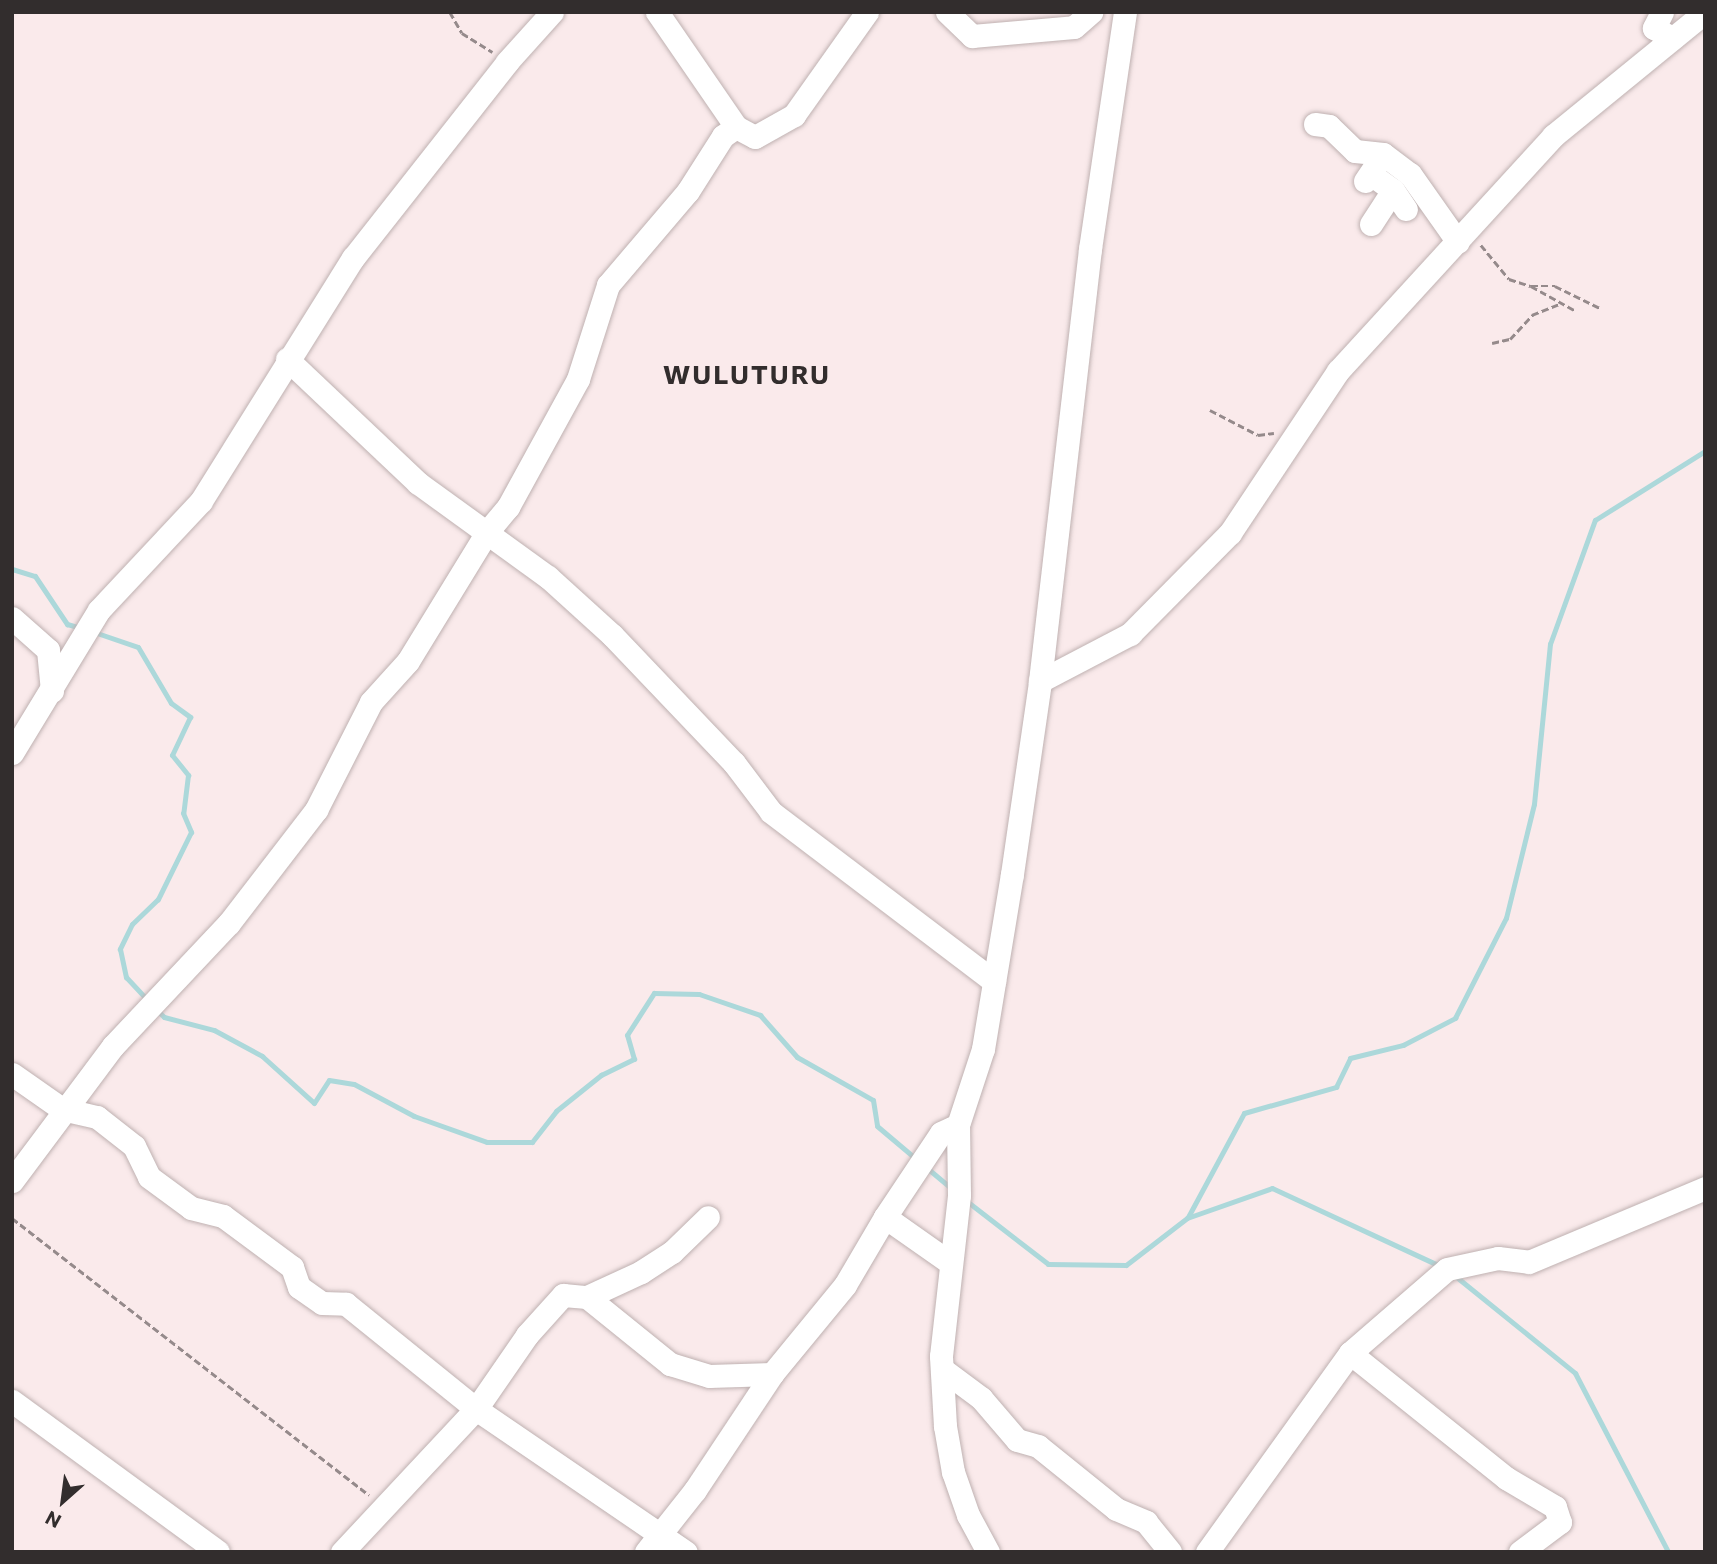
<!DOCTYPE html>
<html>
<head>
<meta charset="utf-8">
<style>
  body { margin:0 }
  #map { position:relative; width:1717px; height:1564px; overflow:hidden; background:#faeaeb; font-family:Commissioner,sans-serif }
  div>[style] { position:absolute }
  .stream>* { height:5px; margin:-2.5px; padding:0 2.5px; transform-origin:2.5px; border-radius:2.5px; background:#acd8da }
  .path>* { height:2.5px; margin-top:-1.25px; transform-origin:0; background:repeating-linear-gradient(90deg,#958a8b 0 7px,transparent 0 10.5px) }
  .roads { filter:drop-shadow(0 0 2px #bfb1b1) drop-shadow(0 0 2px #bfb1b1) }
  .minor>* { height:23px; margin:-11.5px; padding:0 11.5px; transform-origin:11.5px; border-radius:11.5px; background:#fff }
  span { translate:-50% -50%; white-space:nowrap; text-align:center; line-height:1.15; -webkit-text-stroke:5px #faeaeb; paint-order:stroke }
  .district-label { font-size:26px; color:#322d2d; font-weight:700; letter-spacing:2px }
  .frame { position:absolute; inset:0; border:14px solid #322d2d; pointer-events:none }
  .north { position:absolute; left:28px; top:1466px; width:70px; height:70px; -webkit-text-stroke:5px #faeaeb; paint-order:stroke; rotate:208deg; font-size:19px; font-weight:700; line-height:28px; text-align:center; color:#322d2d }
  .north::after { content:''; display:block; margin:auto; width:24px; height:32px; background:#322d2d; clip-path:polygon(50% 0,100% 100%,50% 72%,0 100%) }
</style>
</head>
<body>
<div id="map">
  <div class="stream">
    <div style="left:12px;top:569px;width:24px;rotate:17deg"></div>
    <div style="left:35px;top:576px;width:58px;rotate:56.3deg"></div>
    <div style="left:67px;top:624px;width:15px;rotate:16deg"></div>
    <div style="left:94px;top:632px;width:46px;rotate:18.8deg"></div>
    <div style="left:138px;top:647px;width:65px;rotate:59.5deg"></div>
    <div style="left:171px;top:703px;width:24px;rotate:36deg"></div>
    <div style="left:190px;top:717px;width:42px;rotate:115.3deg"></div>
    <div style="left:172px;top:755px;width:26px;rotate:51deg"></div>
    <div style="left:188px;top:775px;width:38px;rotate:97deg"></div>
    <div style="left:183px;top:813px;width:21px;rotate:67deg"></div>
    <div style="left:191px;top:832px;width:75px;rotate:116.2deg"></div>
    <div style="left:158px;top:899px;width:36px;rotate:136deg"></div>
    <div style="left:132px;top:924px;width:28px;rotate:116deg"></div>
    <div style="left:120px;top:949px;width:29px;rotate:78deg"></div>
    <div style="left:126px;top:977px;width:34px;rotate:47deg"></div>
    <div style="left:156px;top:1009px;width:11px;rotate:45deg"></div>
    <div style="left:164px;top:1017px;width:52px;rotate:14.6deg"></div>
    <div style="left:214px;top:1030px;width:55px;rotate:28.4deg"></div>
    <div style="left:262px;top:1056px;width:70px;rotate:42.1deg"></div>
    <div style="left:314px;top:1103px;width:27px;rotate:-57deg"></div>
    <div style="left:329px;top:1080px;width:25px;rotate:9deg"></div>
    <div style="left:354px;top:1084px;width:68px;rotate:28.1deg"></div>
    <div style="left:414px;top:1116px;width:77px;rotate:19.6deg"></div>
    <div style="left:487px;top:1142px;width:45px"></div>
    <div style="left:532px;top:1142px;width:39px;rotate:-52deg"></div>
    <div style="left:556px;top:1111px;width:58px;rotate:-38.7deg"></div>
    <div style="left:601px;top:1075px;width:37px;rotate:-26deg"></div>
    <div style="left:634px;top:1059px;width:25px;rotate:-106deg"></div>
    <div style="left:627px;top:1035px;width:50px;rotate:-57.3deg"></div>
    <div style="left:654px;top:993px;width:45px;rotate:1.3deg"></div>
    <div style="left:699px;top:994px;width:65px;rotate:19deg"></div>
    <div style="left:760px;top:1015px;width:56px;rotate:48.6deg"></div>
    <div style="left:797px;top:1057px;width:87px;rotate:29.5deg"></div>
    <div style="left:873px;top:1100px;width:26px;rotate:81deg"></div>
    <div style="left:877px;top:1126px;width:51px;rotate:40.2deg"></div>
    <div style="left:927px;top:1168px;width:31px;rotate:40deg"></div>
    <div style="left:964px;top:1199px;width:106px;rotate:37.7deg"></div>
    <div style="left:1048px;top:1264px;width:78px;rotate:0.7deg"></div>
    <div style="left:1126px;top:1265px;width:77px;rotate:-37.6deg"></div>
    <div style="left:1187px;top:1218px;width:90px;rotate:-19.4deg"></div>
    <div style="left:1272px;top:1188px;width:185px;rotate:24.9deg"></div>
    <div style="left:1188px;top:1217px;width:118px;rotate:-61.7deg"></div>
    <div style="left:1244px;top:1113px;width:96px;rotate:-15.8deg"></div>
    <div style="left:1336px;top:1087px;width:32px;rotate:-64deg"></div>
    <div style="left:1350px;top:1058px;width:55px;rotate:-13.8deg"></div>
    <div style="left:1403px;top:1045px;width:59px;rotate:-27.4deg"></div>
    <div style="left:1455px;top:1018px;width:112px;rotate:-63deg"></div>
    <div style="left:1506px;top:918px;width:117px;rotate:-76.2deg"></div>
    <div style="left:1534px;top:804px;width:161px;rotate:-84.3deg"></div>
    <div style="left:1550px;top:644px;width:132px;rotate:-70.1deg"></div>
    <div style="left:1595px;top:520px;width:130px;rotate:-32.1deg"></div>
    <div style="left:1454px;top:1275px;width:156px;rotate:39deg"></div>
    <div style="left:1575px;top:1373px;width:202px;rotate:62.5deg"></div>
  </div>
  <div class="path">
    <div style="left:450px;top:12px;width:24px;rotate:60deg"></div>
    <div style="left:462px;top:33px;width:36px;rotate:32deg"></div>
    <div style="left:1481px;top:245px;width:44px;rotate:50.5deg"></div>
    <div style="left:1509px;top:279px;width:23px;rotate:18deg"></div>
    <div style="left:1531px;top:286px;width:24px"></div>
    <div style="left:1555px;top:286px;width:52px;rotate:26.1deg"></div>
    <div style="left:1531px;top:286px;width:51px;rotate:29.1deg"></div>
    <div style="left:1492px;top:343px;width:18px;rotate:-13deg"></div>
    <div style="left:1510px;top:339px;width:33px;rotate:-47deg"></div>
    <div style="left:1532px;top:315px;width:29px;rotate:-22deg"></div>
    <div style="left:1210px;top:410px;width:54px;rotate:27.5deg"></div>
    <div style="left:1258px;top:435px;width:16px;rotate:-7deg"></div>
    <div style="left:12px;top:1218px;width:452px;rotate:37.8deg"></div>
  </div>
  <div class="roads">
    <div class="minor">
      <div style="left:657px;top:12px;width:140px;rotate:55.5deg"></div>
      <div style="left:947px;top:12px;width:35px;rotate:44deg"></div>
      <div style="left:972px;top:36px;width:102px;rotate:-5deg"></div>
      <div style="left:1074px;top:27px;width:23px;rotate:-41deg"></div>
      <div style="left:1662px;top:12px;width:18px;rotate:117deg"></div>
      <div style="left:1654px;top:28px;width:21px;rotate:29deg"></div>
      <div style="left:1315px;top:124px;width:14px;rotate:8deg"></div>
      <div style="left:1329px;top:126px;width:36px;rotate:44deg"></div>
      <div style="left:1355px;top:151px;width:28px;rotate:6deg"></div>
      <div style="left:1372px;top:175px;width:26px;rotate:36deg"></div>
      <div style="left:1393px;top:190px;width:23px;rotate:56deg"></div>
      <div style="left:1365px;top:181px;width:32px;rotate:-56deg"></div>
      <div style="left:1383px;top:154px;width:34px;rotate:37deg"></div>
      <div style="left:1410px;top:174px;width:83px;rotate:54.8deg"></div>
      <div style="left:1371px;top:224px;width:40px;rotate:-57.1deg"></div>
      <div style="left:287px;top:359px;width:180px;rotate:43.4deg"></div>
      <div style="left:418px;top:483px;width:160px;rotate:35.9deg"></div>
      <div style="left:548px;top:577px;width:86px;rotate:42.2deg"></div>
      <div style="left:612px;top:635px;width:177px;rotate:46.4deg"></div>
      <div style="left:734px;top:763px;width:61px;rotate:52.9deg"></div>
      <div style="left:771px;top:812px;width:280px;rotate:37.2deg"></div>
      <div style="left:12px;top:618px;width:48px;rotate:41.6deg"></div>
      <div style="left:48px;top:650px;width:41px;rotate:84.4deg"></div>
      <div style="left:1040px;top:681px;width:102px;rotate:-27.6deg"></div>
      <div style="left:1130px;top:634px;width:142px;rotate:-45.3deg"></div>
      <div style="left:1230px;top:533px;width:195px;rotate:-56.3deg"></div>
      <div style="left:1338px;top:371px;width:319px;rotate:-47.5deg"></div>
      <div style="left:1553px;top:136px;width:196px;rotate:-39.2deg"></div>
      <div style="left:12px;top:753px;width:167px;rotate:-58.7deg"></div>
      <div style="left:99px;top:610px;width:149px;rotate:-46.9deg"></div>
      <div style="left:201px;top:501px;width:287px;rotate:-58deg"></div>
      <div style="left:353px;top:258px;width:249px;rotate:-51.8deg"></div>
      <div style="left:507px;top:62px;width:67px;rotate:-48deg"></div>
      <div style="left:12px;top:1074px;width:61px;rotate:35deg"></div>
      <div style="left:62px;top:1109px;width:36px;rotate:13deg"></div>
      <div style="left:97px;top:1117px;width:47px;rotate:38.1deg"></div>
      <div style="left:134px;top:1146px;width:34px;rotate:64deg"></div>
      <div style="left:149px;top:1177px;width:52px;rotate:36.4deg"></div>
      <div style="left:191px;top:1208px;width:33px;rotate:14deg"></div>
      <div style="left:223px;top:1216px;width:86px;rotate:36.5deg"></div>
      <div style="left:292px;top:1267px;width:21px;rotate:71deg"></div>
      <div style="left:299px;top:1287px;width:28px;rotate:35deg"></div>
      <div style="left:322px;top:1303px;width:24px;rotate:2deg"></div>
      <div style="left:346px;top:1304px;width:167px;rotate:38.9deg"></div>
      <div style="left:476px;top:1409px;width:254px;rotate:34.3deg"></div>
      <div style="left:12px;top:1181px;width:169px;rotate:-53.2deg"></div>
      <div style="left:113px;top:1046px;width:169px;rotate:-46.7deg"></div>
      <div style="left:229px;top:923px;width:143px;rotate:-52.4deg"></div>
      <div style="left:316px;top:810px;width:121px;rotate:-63deg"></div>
      <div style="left:371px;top:702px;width:55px;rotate:-47.9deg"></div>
      <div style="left:408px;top:661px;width:151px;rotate:-58.5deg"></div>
      <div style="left:487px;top:532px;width:33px;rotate:-50deg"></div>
      <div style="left:508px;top:507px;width:146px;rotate:-61.3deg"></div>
      <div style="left:578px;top:379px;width:99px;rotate:-72.3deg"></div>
      <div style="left:608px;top:285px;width:123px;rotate:-49.6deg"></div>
      <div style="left:688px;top:191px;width:65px;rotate:-57.5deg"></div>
      <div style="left:723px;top:136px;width:16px;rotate:-35deg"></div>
      <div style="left:736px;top:127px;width:21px;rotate:28deg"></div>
      <div style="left:755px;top:137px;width:45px;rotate:-29.4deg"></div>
      <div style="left:794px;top:115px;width:126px;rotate:-54.7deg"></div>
      <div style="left:885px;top:1217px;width:101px;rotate:-56.3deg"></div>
      <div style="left:941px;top:1133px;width:19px;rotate:-25deg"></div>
      <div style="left:587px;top:1297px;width:60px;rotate:-24.8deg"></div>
      <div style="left:641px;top:1272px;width:37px;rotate:-33deg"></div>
      <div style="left:672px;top:1252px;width:50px;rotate:-44.2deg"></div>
      <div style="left:1350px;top:1353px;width:200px;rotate:38.7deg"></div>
      <div style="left:1506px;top:1478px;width:57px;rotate:30.6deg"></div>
      <div style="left:1555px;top:1507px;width:16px;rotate:72deg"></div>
      <div style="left:1560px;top:1522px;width:50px;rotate:143.1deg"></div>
      <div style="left:942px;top:1369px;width:49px;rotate:36.6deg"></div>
      <div style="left:981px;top:1398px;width:55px;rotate:49.4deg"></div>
      <div style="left:1017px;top:1440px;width:22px;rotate:16deg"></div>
      <div style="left:1038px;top:1446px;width:100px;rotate:38.9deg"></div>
      <div style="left:1116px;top:1509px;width:33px;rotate:23deg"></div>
      <div style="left:1146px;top:1522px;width:38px;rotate:51deg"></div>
      <div style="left:12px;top:1401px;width:255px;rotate:36.2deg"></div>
      <div style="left:342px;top:1552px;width:196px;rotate:-46.9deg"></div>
      <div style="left:476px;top:1409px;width:90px;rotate:-55.4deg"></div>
      <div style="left:527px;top:1335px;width:54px;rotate:-48deg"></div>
      <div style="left:563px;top:1295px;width:24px;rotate:5deg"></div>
      <div style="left:587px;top:1297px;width:107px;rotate:38.9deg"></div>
      <div style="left:670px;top:1364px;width:41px;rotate:17.1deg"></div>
      <div style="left:709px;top:1376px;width:63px;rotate:-1.8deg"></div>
      <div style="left:646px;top:1552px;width:79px;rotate:-51.7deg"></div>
      <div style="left:695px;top:1490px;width:139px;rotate:-56.4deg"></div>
      <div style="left:772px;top:1374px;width:115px;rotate:-50.6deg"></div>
      <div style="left:845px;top:1285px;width:79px;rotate:-59.5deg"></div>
      <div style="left:885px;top:1217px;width:78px;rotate:35.1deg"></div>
      <div style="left:988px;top:1552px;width:42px;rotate:-118.4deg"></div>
      <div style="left:968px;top:1515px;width:46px;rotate:-109.2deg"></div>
      <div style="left:953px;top:1472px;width:47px;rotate:-99.9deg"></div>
      <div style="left:945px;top:1426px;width:70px;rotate:-93.3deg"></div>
      <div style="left:941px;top:1356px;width:162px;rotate:-83.6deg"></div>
      <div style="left:959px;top:1195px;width:70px;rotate:-90.8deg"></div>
      <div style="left:958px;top:1125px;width:80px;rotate:-71.8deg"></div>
      <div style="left:983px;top:1049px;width:177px;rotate:-80.6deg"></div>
      <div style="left:1012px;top:874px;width:195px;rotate:-81.7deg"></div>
      <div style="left:1040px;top:681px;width:435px;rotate:-83.4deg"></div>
      <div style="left:1090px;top:249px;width:240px;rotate:-81.6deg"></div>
      <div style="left:1207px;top:1552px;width:245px;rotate:-54.3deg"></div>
      <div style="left:1350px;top:1353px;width:128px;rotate:-40.9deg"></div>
      <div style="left:1447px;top:1269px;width:52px;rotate:-12.2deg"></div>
      <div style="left:1498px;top:1258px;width:31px;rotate:7deg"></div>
      <div style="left:1529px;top:1262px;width:191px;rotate:-22.8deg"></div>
    </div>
  </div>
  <div class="district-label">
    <span style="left:747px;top:374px">WULUTURU</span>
  </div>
  <div class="frame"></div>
  <div class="north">N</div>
</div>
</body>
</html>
